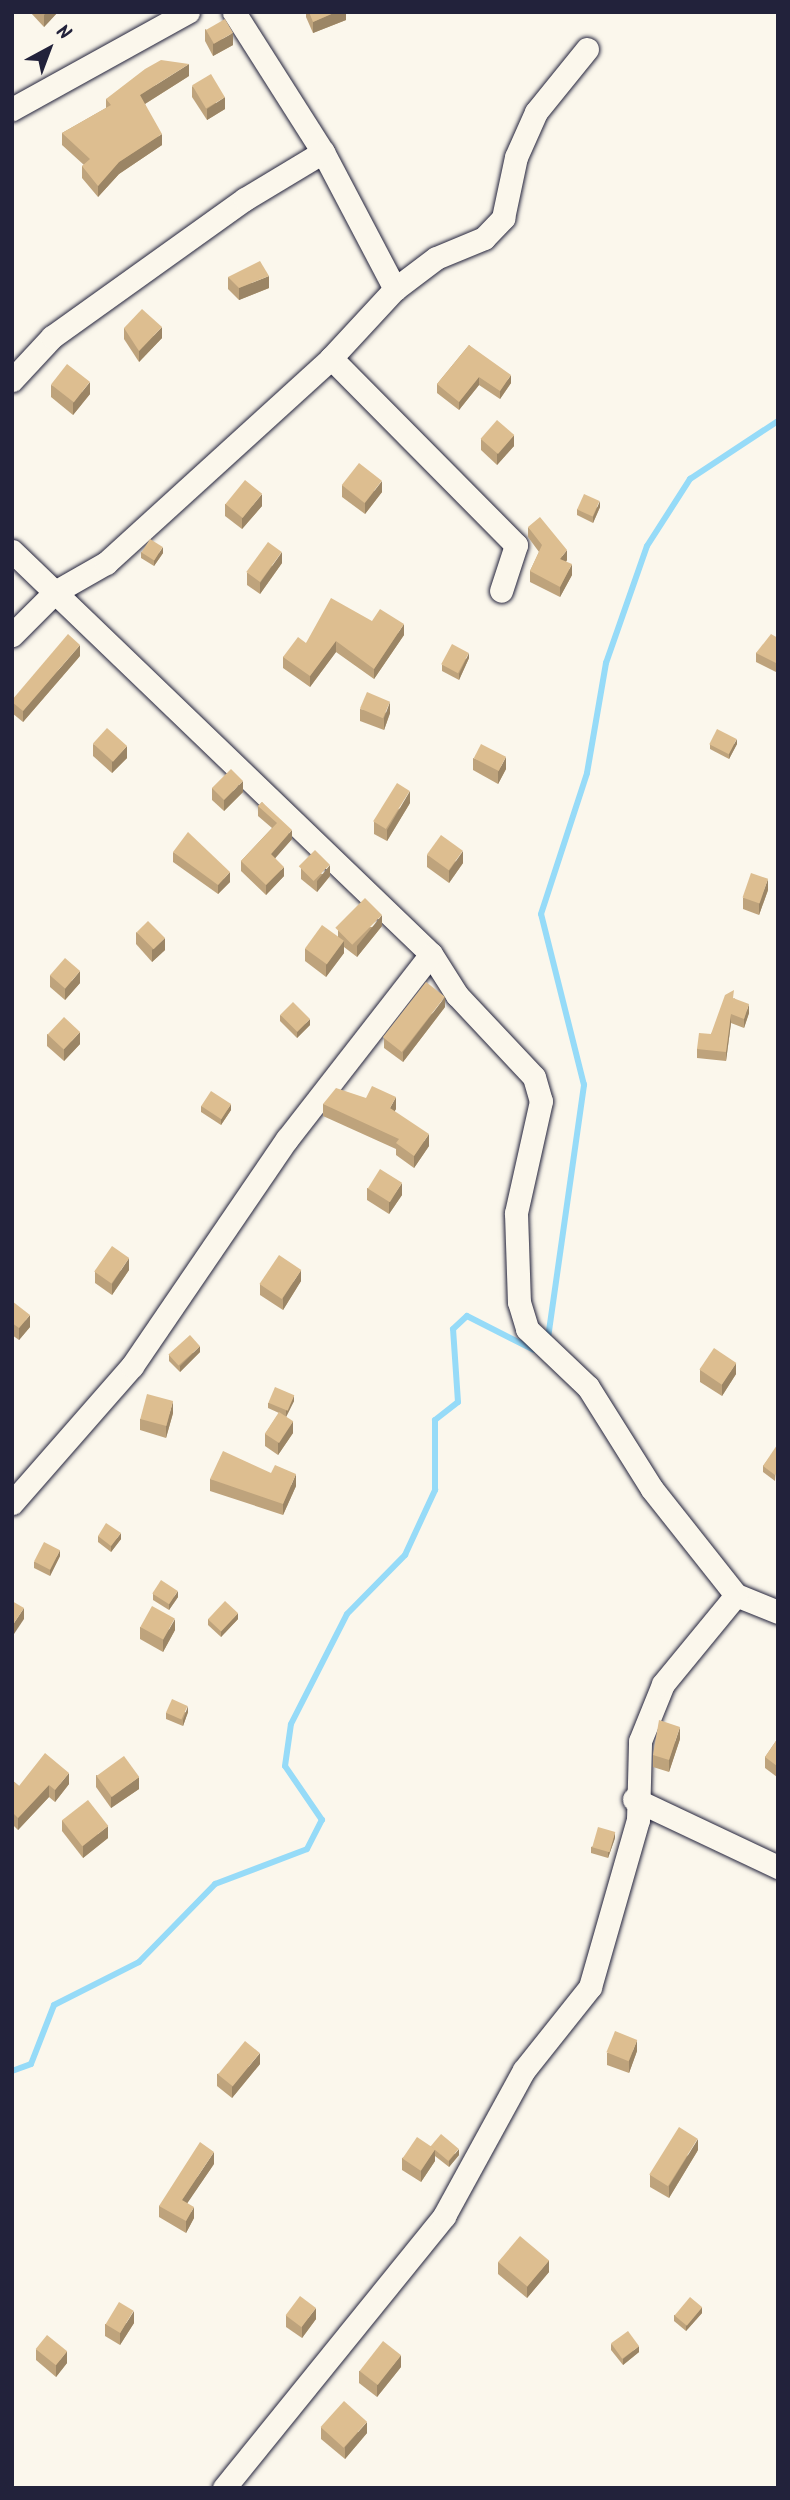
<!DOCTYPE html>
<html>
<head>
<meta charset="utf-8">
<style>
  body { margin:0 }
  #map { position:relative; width:790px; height:2500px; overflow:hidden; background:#fbf7ec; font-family:Kalam,sans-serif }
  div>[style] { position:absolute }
  .stream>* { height:6px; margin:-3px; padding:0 3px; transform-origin:3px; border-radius:3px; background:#96dbf8 }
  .roads { filter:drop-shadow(0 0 2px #22223b) drop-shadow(0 0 2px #22223b) }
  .minor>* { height:23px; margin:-11.5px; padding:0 11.5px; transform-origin:11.5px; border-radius:11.5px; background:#fbf7ec }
  .wall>* { inset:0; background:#bea37c }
  .shaded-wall>* { inset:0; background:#9b8565 }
  .building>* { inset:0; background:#ddbe90; transform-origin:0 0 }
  span { translate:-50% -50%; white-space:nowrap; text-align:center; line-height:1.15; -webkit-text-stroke:5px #fbf7ec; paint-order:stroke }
  .frame { position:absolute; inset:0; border:14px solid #22223b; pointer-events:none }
  .north { position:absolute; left:14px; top:14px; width:70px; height:70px; -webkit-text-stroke:5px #fbf7ec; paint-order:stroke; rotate:41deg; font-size:19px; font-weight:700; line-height:28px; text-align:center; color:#22223b }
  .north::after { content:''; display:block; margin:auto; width:24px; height:32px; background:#22223b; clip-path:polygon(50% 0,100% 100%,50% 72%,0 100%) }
</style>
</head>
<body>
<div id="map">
  <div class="stream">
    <div style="left:548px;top:1338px;width:256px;rotate:-81.9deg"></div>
    <div style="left:584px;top:1085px;width:176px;rotate:-104.1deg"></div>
    <div style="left:541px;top:914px;width:148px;rotate:-71.9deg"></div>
    <div style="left:587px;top:773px;width:112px;rotate:-80.2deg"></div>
    <div style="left:606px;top:663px;width:124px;rotate:-70.7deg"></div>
    <div style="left:647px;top:546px;width:80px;rotate:-57.3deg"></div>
    <div style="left:690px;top:479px;width:105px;rotate:-33.4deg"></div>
    <div style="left:12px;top:2071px;width:20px;rotate:-20deg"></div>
    <div style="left:31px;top:2064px;width:63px;rotate:-68.7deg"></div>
    <div style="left:54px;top:2005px;width:95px;rotate:-26.8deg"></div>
    <div style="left:139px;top:1962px;width:109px;rotate:-45.7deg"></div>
    <div style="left:215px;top:1884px;width:98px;rotate:-20.8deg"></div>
    <div style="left:307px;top:1849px;width:33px;rotate:-63deg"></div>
    <div style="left:322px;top:1820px;width:65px;rotate:-124.4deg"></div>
    <div style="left:285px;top:1766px;width:42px;rotate:-81.9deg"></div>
    <div style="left:291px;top:1724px;width:123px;rotate:-63deg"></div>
    <div style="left:347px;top:1614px;width:83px;rotate:-45.5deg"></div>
    <div style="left:405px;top:1555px;width:72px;rotate:-65.2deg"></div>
    <div style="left:435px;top:1490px;width:70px;rotate:-90deg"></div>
    <div style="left:435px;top:1420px;width:29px;rotate:-38deg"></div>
    <div style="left:458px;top:1402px;width:73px;rotate:-93.9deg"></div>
    <div style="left:453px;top:1329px;width:19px;rotate:-43deg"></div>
    <div style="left:467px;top:1316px;width:75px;rotate:26.9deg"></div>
  </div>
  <div class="roads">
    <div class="minor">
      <div style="left:234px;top:12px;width:166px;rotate:57.6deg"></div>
      <div style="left:323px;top:152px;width:155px;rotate:62.3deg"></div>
      <div style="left:12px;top:109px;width:201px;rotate:-28.9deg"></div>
      <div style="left:331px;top:358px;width:263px;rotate:45.3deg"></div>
      <div style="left:516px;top:545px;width:48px;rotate:108.1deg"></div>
      <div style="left:12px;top:380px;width:59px;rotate:-47.1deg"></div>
      <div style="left:52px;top:337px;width:237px;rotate:-35.6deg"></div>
      <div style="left:245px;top:199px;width:91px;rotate:-31.1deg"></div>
      <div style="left:12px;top:551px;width:581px;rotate:43.88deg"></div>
      <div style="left:431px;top:954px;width:49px;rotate:57.6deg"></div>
      <div style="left:457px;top:995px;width:112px;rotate:46.8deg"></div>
      <div style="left:534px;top:1077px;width:25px;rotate:74deg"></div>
      <div style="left:541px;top:1101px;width:115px;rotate:102.6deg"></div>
      <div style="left:516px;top:1213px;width:89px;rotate:88.1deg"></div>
      <div style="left:519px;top:1302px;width:28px;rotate:73deg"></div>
      <div style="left:527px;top:1329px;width:84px;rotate:43.6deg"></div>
      <div style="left:588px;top:1387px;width:120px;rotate:57.9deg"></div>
      <div style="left:652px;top:1489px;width:135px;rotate:51.6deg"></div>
      <div style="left:736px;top:1595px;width:45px;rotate:22deg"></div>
      <div style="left:12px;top:635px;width:61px;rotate:-45deg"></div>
      <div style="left:55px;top:592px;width:59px;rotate:-29.6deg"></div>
      <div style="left:106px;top:563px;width:304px;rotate:-42.3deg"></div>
      <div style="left:331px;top:358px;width:94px;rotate:-47.2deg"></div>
      <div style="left:395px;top:289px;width:51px;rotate:-37.1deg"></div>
      <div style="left:436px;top:258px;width:52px;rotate:-22.6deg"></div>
      <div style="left:484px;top:238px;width:28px;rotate:-46deg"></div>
      <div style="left:503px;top:218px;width:62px;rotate:-78deg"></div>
      <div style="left:516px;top:157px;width:49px;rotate:-66deg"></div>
      <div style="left:536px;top:112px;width:81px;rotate:-51deg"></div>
      <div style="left:12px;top:1503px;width:182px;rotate:-48.8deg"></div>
      <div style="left:132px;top:1366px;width:275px;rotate:-55.7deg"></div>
      <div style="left:287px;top:1139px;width:234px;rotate:-52.1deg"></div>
      <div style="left:634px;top:1799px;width:159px;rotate:25.3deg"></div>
      <div style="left:224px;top:2488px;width:350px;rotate:-51deg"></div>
      <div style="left:444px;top:2216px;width:166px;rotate:-61.3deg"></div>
      <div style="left:524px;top:2070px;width:106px;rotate:-51.5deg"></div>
      <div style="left:590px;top:1987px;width:174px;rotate:-74deg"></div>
      <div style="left:638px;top:1820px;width:79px;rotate:-88.5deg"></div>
      <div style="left:640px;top:1741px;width:61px;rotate:-68deg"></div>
      <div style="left:663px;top:1684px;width:115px;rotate:-50.6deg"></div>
    </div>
  </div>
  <div class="wall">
    <div style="clip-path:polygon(30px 12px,58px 12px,44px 27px)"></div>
    <div style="clip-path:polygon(306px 12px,346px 12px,346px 20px,313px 33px,306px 17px)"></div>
    <div style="clip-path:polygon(205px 29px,233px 45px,213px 56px,205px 41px)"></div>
    <div style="clip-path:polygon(189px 76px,145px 104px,162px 145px,119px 174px,98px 197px,82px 178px,82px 166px,84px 165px,62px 145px,62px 133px,106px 108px,106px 99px)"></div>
    <div style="clip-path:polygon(192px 86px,225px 109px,207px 120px,192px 97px)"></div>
    <div style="clip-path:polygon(228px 277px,269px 288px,239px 300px,228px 289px)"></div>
    <div style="clip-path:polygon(124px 328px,162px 338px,139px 362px,124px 339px)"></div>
    <div style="clip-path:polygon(469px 345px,511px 383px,500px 399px,479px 385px,459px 410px,437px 393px,437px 384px)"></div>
    <div style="clip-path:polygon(51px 385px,90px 394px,73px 415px,51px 397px)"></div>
    <div style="clip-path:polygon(481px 439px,514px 446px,497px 465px,481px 450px)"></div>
    <div style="clip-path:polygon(342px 485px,382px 492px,365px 514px,342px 497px)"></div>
    <div style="clip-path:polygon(225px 504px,262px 506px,242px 529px,225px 516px)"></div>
    <div style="clip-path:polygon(600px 507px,593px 523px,577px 515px,577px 509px)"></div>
    <div style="clip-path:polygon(528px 527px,567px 560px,566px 562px,572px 575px,560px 597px,530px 582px,530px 571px,539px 552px,528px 537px)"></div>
    <div style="clip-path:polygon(141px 552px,163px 553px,154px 566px,141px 558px)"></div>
    <div style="clip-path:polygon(282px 563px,260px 594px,247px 585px,247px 573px)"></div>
    <div style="clip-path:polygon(372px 621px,404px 635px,374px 679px,336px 652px,310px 687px,283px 668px,283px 657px,306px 643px)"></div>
    <div style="clip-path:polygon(778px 638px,778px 673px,756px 662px,756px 653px)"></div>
    <div style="clip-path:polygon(80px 656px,23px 722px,12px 713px,12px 700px)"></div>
    <div style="clip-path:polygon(469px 658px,459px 680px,442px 671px,442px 665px)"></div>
    <div style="clip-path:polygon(360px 709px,390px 713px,384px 730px,360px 721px)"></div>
    <div style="clip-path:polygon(93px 744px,127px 758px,112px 773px,93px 756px)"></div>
    <div style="clip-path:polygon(710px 744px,737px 744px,729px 759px,710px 749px)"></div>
    <div style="clip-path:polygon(473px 758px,506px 769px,498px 784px,473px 770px)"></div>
    <div style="clip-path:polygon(212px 788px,243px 792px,224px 811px,212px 800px)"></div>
    <div style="clip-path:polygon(262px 802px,292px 839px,275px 858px,284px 876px,266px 895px,241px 871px,241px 861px,272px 828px,258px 816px,258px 806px)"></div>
    <div style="clip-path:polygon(410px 803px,387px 841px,374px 834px,374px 822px)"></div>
    <div style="clip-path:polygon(173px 852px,230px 882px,218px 894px,173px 862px)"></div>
    <div style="clip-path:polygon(427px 855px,463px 863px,449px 883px,427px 867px)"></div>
    <div style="clip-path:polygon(301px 868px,330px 876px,317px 892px,301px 879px)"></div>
    <div style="clip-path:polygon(768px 890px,759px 915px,743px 909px,743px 898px)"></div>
    <div style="clip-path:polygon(382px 926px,357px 957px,344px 947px,344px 953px,326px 977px,305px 961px,305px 949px,338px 937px,338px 930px)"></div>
    <div style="clip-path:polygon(136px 932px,165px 950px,152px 962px,136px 944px)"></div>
    <div style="clip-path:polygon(50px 975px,80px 983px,65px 1000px,50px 987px)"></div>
    <div style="clip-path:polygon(734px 998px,749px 1013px,744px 1028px,731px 1023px,726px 1061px,697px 1058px,697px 1049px,711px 1034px)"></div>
    <div style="clip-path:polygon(445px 1007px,403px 1062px,384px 1048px,384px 1038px)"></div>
    <div style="clip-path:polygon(280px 1015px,310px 1025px,297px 1038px,280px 1021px)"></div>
    <div style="clip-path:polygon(47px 1034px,80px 1044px,64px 1061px,47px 1046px)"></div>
    <div style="clip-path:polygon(323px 1104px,396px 1109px,394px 1111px,429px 1146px,414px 1168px,396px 1155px,396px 1149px,323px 1116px)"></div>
    <div style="clip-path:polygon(201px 1106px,231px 1110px,221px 1125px,201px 1112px)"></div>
    <div style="clip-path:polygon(367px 1188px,402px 1195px,389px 1214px,367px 1200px)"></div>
    <div style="clip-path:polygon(129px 1270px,112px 1295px,95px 1283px,95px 1272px)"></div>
    <div style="clip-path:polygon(301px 1281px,283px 1310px,260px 1295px,260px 1284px)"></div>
    <div style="clip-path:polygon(12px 1301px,30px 1327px,19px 1340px,12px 1335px)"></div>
    <div style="clip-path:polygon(200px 1352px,180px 1372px,169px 1361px,169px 1355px)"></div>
    <div style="clip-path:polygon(700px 1370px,736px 1374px,722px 1396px,700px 1382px)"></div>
    <div style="clip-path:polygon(294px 1401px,286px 1417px,293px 1433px,278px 1455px,265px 1446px,265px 1434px,279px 1413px,268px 1408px,268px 1403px)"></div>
    <div style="clip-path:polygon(173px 1413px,166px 1438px,140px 1430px,140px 1419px)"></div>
    <div style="clip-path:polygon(778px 1446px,775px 1481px,763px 1472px,763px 1466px)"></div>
    <div style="clip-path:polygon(210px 1479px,296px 1486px,283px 1515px,210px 1491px)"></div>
    <div style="clip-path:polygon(98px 1536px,121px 1539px,111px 1552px,98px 1542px)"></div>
    <div style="clip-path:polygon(60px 1556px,50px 1576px,34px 1568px,34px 1562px)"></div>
    <div style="clip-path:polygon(153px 1594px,178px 1597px,169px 1610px,153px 1600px)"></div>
    <div style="clip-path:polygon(208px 1619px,238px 1619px,221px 1637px,208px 1625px)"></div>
    <div style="clip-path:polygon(140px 1627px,175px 1630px,163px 1652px,140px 1639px)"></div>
    <div style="clip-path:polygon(188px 1712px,183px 1726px,166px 1719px,166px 1713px)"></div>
    <div style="clip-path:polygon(778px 1738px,778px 1777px,777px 1777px,765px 1768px,765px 1757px)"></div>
    <div style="clip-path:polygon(680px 1739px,669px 1772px,653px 1767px,653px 1755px)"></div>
    <div style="clip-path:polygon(96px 1775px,139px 1789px,111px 1808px,96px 1787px)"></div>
    <div style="clip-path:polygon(12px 1780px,19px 1786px,69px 1784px,55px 1802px,49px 1797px,18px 1830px,12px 1824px)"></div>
    <div style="clip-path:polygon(62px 1820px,108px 1838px,83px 1858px,62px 1831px)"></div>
    <div style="clip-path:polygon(615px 1838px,608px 1858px,591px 1853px,591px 1847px)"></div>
    <div style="clip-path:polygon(778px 1941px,778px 1956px,776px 1955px,776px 1943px)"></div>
    <div style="clip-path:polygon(637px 2051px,629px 2073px,607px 2065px,607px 2053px)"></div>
    <div style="clip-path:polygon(260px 2064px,232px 2098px,217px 2086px,217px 2074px)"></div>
    <div style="clip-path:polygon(431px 2146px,459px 2155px,449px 2167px,435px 2156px,435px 2161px,421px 2182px,402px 2170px,402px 2158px)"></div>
    <div style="clip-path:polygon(698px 2150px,669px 2198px,650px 2187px,650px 2175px)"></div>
    <div style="clip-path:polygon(214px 2164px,187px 2203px,194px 2218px,186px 2233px,159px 2217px,159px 2206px)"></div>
    <div style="clip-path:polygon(498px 2262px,549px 2272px,527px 2298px,498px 2274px)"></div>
    <div style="clip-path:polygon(702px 2313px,686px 2331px,674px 2321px,674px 2315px)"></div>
    <div style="clip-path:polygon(286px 2315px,316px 2319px,302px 2338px,286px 2327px)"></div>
    <div style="clip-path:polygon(134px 2323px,120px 2345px,105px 2336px,105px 2324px)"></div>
    <div style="clip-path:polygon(611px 2344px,639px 2352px,623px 2365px,611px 2350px)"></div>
    <div style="clip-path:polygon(36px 2349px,67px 2363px,56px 2377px,36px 2360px)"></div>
    <div style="clip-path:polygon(401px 2367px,377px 2397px,359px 2383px,359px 2371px)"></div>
    <div style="clip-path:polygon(321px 2427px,367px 2433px,345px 2459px,321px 2439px)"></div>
  </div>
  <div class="shaded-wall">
    <div style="clip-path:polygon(47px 12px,58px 12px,44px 27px,44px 15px)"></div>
    <div style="clip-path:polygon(336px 12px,346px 12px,346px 20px,313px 33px,313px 22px)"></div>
    <div style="clip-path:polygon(233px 33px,233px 45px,213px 56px,213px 44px)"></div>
    <div style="clip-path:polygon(189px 64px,189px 76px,140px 107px,140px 95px)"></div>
    <div style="clip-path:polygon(225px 97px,225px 109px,207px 120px,207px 109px)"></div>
    <div style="clip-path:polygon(162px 134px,162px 145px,119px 174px,98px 197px,98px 186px,119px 162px)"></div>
    <div style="clip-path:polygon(269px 276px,269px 288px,239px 300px,239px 288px)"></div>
    <div style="clip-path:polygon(162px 327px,162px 338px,139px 362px,139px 351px)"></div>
    <div style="clip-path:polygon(511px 375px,511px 383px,500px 399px,500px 391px)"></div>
    <div style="clip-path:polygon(479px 377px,479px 385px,459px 410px,459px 402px)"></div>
    <div style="clip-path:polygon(90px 382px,90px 394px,73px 415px,73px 403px)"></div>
    <div style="clip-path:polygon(514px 435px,514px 446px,497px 465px,497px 453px)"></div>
    <div style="clip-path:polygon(382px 481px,382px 492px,365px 514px,365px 503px)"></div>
    <div style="clip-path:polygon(262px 494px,262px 506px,242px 529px,242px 518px)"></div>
    <div style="clip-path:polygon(600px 501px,600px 507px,593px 523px,593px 517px)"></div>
    <div style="clip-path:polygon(163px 547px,163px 553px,154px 566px,154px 560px)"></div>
    <div style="clip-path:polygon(567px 550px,567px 560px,560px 569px,560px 559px)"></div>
    <div style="clip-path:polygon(282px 552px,282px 563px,260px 594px,260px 583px)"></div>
    <div style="clip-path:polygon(572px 564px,572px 575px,560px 597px,560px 587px)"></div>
    <div style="clip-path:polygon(404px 624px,404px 635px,374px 679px,374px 669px)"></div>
    <div style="clip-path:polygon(336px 641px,336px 652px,310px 687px,310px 676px)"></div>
    <div style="clip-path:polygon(80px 645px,80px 656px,23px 722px,23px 711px)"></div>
    <div style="clip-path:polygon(469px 653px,469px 658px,459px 680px,459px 674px)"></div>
    <div style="clip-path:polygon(390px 702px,390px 713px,384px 730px,384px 718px)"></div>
    <div style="clip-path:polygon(737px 739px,737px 744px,729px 759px,729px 753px)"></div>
    <div style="clip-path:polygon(127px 746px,127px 758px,112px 773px,112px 762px)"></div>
    <div style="clip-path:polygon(506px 757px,506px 769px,498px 784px,498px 772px)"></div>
    <div style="clip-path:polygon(243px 781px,243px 792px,224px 811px,224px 800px)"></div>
    <div style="clip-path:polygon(410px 791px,410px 803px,387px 841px,387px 830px)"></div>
    <div style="clip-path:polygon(292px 830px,292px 839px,271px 863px,271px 854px)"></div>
    <div style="clip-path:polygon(463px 851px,463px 863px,449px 883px,449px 871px)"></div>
    <div style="clip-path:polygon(330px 865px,330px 876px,317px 892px,317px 881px)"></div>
    <div style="clip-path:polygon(284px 867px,284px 876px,266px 895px,266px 885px)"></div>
    <div style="clip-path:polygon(230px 872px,230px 882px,218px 894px,218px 885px)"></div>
    <div style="clip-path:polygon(768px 879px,768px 890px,759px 915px,759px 903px)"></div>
    <div style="clip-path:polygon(382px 915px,382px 926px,357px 957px,357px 946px)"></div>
    <div style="clip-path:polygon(165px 938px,165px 950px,152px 962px,152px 950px)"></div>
    <div style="clip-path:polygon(344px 941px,344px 953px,326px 977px,326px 965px)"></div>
    <div style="clip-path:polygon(80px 971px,80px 983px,65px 1000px,65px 989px)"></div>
    <div style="clip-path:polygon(445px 997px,445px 1007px,403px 1062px,403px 1052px)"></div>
    <div style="clip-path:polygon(749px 1004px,749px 1013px,744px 1028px,744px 1019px)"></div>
    <div style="clip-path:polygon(731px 1014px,731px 1023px,726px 1061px,726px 1052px)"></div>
    <div style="clip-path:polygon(310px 1019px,310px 1025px,297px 1038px,297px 1032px)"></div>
    <div style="clip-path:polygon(80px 1032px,80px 1044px,64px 1061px,64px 1049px)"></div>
    <div style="clip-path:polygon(396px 1097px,396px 1109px,390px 1120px,390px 1108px)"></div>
    <div style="clip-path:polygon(231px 1104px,231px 1110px,221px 1125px,221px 1119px)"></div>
    <div style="clip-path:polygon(429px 1134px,429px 1146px,414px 1168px,414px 1156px)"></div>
    <div style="clip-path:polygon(402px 1183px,402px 1195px,389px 1214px,389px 1202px)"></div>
    <div style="clip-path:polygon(129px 1258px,129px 1270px,112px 1295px,112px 1284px)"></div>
    <div style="clip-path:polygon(301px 1270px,301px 1281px,283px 1310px,283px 1298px)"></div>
    <div style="clip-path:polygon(30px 1315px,30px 1327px,19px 1340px,19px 1328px)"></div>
    <div style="clip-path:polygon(200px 1346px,200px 1352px,180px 1372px,180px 1366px)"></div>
    <div style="clip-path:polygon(736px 1363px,736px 1374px,722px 1396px,722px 1384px)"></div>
    <div style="clip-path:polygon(294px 1395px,294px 1401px,286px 1417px,286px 1411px)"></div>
    <div style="clip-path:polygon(173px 1401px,173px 1413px,166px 1438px,166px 1426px)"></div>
    <div style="clip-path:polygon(293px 1421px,293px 1433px,278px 1455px,278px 1443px)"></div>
    <div style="clip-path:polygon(296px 1474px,296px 1486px,283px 1515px,283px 1504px)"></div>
    <div style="clip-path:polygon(121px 1533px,121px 1539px,111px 1552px,111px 1546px)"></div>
    <div style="clip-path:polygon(60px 1550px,60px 1556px,50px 1576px,50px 1570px)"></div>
    <div style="clip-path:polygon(178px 1591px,178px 1597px,169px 1610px,169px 1604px)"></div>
    <div style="clip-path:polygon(24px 1608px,24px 1619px,12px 1637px,12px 1626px)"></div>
    <div style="clip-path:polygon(238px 1613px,238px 1619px,221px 1637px,221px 1631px)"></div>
    <div style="clip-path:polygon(175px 1619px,175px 1630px,163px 1652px,163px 1640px)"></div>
    <div style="clip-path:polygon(188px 1706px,188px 1712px,183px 1726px,183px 1720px)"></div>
    <div style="clip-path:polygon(680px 1727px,680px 1739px,669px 1772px,669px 1760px)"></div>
    <div style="clip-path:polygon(69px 1773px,69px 1784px,55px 1802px,55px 1790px)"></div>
    <div style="clip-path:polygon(139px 1777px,139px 1789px,111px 1808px,111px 1797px)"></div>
    <div style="clip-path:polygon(49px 1785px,49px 1797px,18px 1830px,18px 1818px)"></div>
    <div style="clip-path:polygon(108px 1826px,108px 1838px,83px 1858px,83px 1846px)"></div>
    <div style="clip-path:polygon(615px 1832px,615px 1838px,608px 1858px,608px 1853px)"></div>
    <div style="clip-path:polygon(637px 2040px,637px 2051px,629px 2073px,629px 2061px)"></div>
    <div style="clip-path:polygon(260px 2053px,260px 2064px,232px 2098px,232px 2087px)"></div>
    <div style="clip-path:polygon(698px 2139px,698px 2150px,669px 2198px,669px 2186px)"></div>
    <div style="clip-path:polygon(435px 2149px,435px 2161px,421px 2182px,421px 2171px)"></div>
    <div style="clip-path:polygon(459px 2149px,459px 2155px,449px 2167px,449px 2161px)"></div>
    <div style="clip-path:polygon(214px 2152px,214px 2164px,182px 2211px,182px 2200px)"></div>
    <div style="clip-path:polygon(194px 2207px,194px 2218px,186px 2233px,186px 2221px)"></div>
    <div style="clip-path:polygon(549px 2260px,549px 2272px,527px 2298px,527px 2287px)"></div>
    <div style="clip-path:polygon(702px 2307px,702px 2313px,686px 2331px,686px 2325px)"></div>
    <div style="clip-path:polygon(316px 2308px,316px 2319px,302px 2338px,302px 2326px)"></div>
    <div style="clip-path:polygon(134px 2311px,134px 2323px,120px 2345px,120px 2333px)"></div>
    <div style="clip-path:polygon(639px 2346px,639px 2352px,623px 2365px,623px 2359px)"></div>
    <div style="clip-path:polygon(67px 2351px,67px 2363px,56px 2377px,56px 2365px)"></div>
    <div style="clip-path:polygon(401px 2355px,401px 2367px,377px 2397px,377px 2385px)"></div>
    <div style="clip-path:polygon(367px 2422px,367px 2433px,345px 2459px,345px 2447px)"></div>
  </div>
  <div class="building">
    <div style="clip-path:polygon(309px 12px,336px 12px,313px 22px)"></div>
    <div style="left:225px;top:19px;width:16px;height:22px;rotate:60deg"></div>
    <div style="clip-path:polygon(161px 60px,189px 64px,140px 95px,162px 134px,119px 162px,98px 186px,82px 166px,90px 159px,62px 133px,111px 105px,106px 99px,145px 69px)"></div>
    <div style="left:211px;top:74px;width:27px;height:22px;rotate:59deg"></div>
    <div style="clip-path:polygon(260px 261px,269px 276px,239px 288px,228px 277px)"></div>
    <div style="clip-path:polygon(142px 309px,162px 327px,139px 351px,124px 328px)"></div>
    <div style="clip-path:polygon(469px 345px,511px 375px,500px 391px,479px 377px,459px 402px,437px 384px)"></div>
    <div style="left:67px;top:364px;width:29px;height:26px;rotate:38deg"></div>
    <div style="left:497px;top:420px;width:23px;height:25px;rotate:41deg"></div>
    <div style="left:359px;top:463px;width:29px;height:28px;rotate:38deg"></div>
    <div style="left:245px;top:480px;width:22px;height:31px;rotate:39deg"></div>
    <div style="left:584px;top:494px;width:17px;height:17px;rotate:24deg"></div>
    <div style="clip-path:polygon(540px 517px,567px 550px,560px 559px,572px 564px,560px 587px,530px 571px,542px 545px,528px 527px)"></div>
    <div style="left:150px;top:539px;width:15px;height:16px;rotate:32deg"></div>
    <div style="left:268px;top:542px;width:17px;height:37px;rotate:36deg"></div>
    <div style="clip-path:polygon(331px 598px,372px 621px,380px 609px,404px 624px,374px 669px,336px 641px,310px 676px,283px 657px,298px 637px,306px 643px)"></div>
    <div style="clip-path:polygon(68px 634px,80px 645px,23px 711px,12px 702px,12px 700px)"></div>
    <div style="clip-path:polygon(771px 634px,778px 638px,778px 664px,756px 653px)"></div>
    <div style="left:452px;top:644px;width:19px;height:23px;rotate:28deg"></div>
    <div style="left:367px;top:692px;width:25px;height:18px;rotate:23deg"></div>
    <div style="left:107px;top:728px;width:27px;height:21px;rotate:42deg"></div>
    <div style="left:717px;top:729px;width:22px;height:17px;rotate:27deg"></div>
    <div style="left:481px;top:744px;width:28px;height:16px;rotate:27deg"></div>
    <div style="left:231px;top:769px;width:17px;height:27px;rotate:45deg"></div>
    <div style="left:397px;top:783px;width:15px;height:45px;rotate:32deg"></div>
    <div style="clip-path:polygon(262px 802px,292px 830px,271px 854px,284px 867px,266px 885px,241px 861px,277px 823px,258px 806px)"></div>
    <div style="clip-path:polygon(188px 832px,230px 872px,218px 885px,173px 852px)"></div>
    <div style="left:441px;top:835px;width:27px;height:24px;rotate:36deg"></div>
    <div style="left:315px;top:850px;width:21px;height:23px;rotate:45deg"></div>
    <div style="left:751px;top:873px;width:18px;height:26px;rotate:19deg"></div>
    <div style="left:365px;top:898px;width:24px;height:42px;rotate:45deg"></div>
    <div style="left:148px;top:921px;width:24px;height:16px;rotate:45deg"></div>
    <div style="left:322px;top:925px;width:27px;height:29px;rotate:36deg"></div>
    <div style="left:65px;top:958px;width:20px;height:23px;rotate:41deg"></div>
    <div style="left:426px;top:982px;width:24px;height:70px;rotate:38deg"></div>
    <div style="clip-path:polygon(734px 990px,733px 998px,749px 1004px,744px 1019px,731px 1014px,726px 1052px,697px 1049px,699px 1033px,711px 1034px,725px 995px)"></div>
    <div style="left:293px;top:1002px;width:24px;height:18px;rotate:45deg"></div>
    <div style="left:64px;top:1017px;width:22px;height:24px;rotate:43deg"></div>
    <div style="clip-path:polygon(372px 1086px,396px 1097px,390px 1108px,429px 1134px,414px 1156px,396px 1143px,399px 1139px,323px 1104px,336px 1088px,366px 1098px)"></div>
    <div style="left:211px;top:1091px;width:24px;height:18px;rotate:33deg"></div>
    <div style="left:380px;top:1169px;width:26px;height:23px;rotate:32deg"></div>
    <div style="left:112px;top:1246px;width:21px;height:31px;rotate:35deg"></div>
    <div style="left:279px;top:1255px;width:27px;height:35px;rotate:34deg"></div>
    <div style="clip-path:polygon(12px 1301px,30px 1315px,19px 1328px,12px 1323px)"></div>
    <div style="left:190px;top:1335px;width:15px;height:29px;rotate:48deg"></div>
    <div style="left:714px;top:1348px;width:27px;height:26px;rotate:34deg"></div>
    <div style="left:275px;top:1387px;width:21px;height:17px;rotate:23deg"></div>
    <div style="left:147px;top:1394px;width:27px;height:26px;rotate:15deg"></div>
    <div style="left:279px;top:1412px;width:17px;height:26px;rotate:33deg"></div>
    <div style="clip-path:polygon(777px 1445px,778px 1471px,775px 1475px,763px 1466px)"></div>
    <div style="clip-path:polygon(223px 1451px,271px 1473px,275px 1465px,296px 1474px,283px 1504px,210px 1479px)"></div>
    <div style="clip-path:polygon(106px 1523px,121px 1533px,111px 1546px,98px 1536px)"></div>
    <div style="left:44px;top:1542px;width:18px;height:22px;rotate:27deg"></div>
    <div style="left:161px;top:1580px;width:20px;height:16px;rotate:33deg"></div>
    <div style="clip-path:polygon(12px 1601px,24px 1608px,12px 1626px)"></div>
    <div style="left:225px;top:1601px;width:18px;height:25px;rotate:43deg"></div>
    <div style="left:152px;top:1606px;width:26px;height:24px;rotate:29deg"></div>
    <div style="left:172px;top:1699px;width:17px;height:15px;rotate:24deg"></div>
    <div style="clip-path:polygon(659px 1720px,680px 1727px,669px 1760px,653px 1755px)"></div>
    <div style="clip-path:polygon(778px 1738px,778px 1765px,777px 1766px,765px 1757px)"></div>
    <div style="clip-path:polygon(45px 1753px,69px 1773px,55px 1790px,49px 1785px,18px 1818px,12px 1812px,12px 1780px,19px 1786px)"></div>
    <div style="left:124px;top:1756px;width:26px;height:34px;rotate:54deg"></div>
    <div style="left:88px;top:1800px;width:33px;height:33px;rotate:52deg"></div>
    <div style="left:598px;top:1827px;width:18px;height:21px;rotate:16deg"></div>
    <div style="left:615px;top:2031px;width:24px;height:23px;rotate:22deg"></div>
    <div style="left:245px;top:2041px;width:19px;height:43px;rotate:39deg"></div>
    <div style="left:679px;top:2127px;width:22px;height:56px;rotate:32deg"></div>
    <div style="left:441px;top:2134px;width:23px;height:16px;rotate:40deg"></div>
    <div style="left:417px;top:2137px;width:22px;height:26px;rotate:34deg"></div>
    <div style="clip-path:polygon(200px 2142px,214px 2152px,182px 2200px,194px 2207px,186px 2221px,159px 2206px)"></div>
    <div style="left:520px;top:2236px;width:38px;height:34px;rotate:40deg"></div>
    <div style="left:300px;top:2296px;width:20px;height:24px;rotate:37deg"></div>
    <div style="left:690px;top:2297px;width:16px;height:24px;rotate:40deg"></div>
    <div style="left:119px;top:2302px;width:17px;height:26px;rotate:31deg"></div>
    <div style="left:628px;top:2331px;width:19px;height:21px;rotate:54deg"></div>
    <div style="left:47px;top:2335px;width:26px;height:18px;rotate:39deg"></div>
    <div style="left:383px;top:2341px;width:23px;height:38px;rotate:38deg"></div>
    <div style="left:344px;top:2401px;width:31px;height:35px;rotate:42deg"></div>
  </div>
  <div class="frame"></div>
  <div class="north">N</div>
</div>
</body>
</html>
